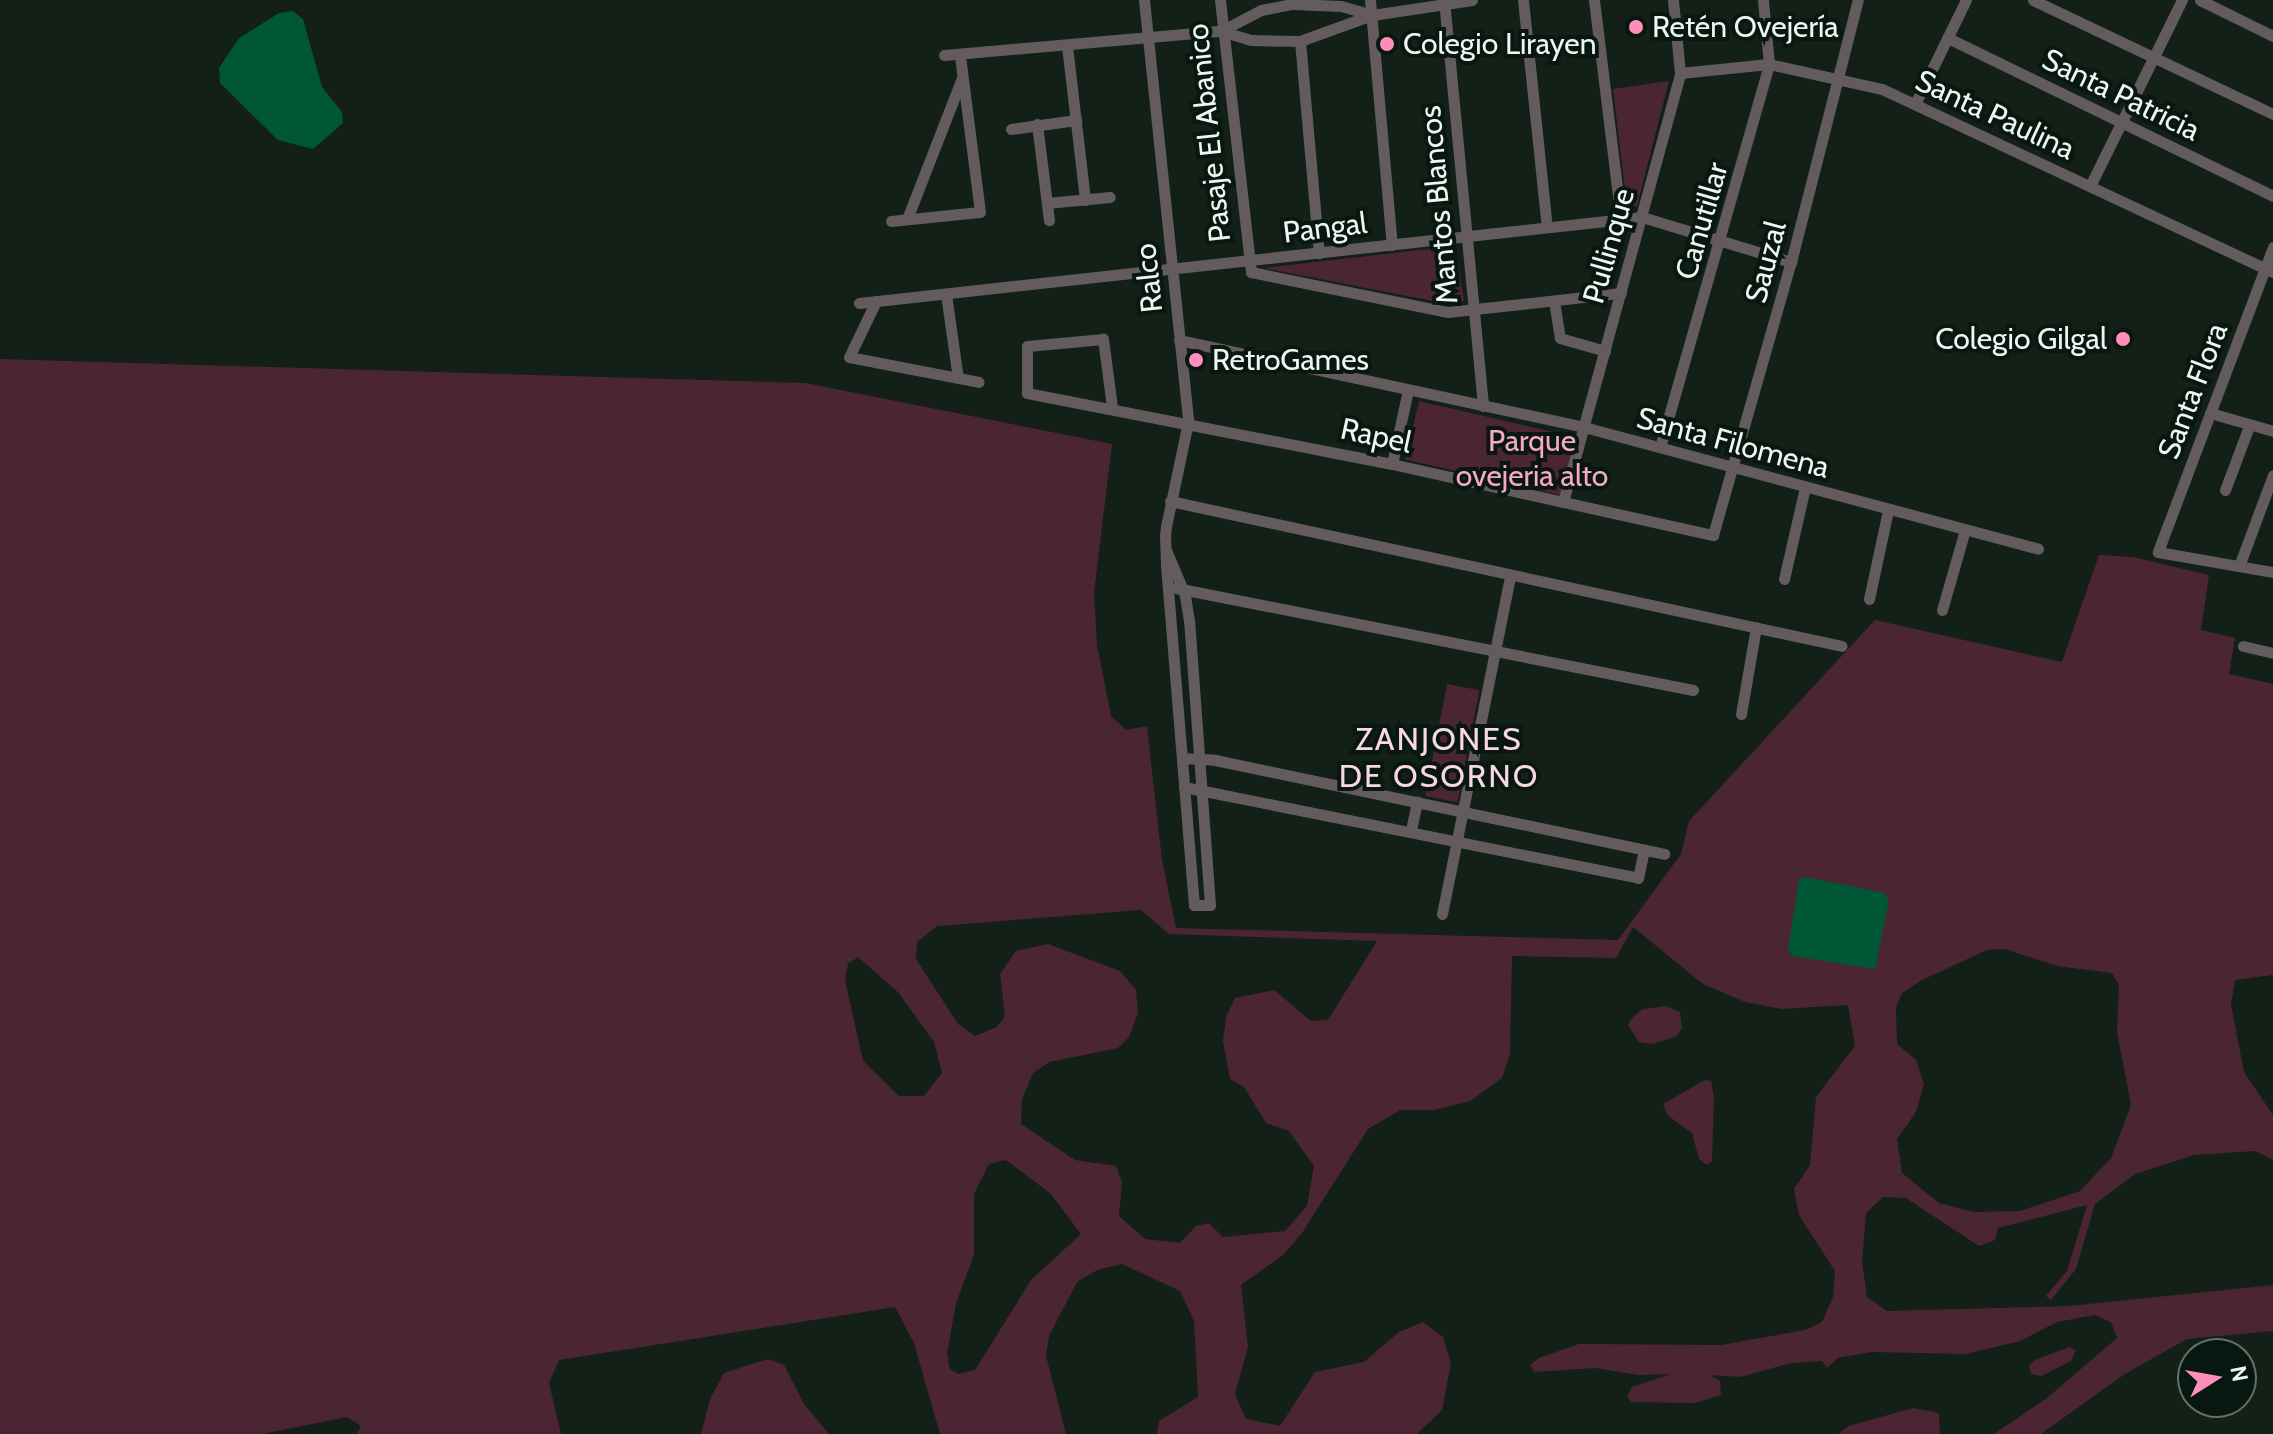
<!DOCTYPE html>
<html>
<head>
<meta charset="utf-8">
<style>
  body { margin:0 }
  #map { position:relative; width:2273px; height:1434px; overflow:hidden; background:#122018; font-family:Cabin,sans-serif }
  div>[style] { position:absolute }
  .green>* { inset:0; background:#4c2535; transform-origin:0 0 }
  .water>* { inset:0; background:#005735 }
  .minor>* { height:11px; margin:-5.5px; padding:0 5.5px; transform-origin:5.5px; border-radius:5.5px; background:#645b5e }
  .dots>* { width:22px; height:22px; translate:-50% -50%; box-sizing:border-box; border:4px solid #08170f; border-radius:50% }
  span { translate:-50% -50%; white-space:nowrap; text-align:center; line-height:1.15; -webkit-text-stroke:8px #08170f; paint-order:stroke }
  .poi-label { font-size:30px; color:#edf7f1 }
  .left { translate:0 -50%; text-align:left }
  .right { translate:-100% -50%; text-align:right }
  .street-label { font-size:30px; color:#edf7f1 }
  .park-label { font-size:30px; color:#f6a8c5 }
  .neighbourhood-label { font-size:32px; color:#f9d7e3; letter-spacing:2px }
  .north { position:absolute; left:2177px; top:1338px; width:80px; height:80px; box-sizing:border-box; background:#08170f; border:2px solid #647169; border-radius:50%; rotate:79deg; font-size:22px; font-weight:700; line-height:32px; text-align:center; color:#edf7f1 }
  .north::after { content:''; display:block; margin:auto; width:28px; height:36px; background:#fe8ebb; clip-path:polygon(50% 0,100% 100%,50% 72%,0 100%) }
</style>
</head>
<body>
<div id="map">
  <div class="green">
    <div style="clip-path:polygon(1669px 81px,1637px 206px,1627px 206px,1613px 89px)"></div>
    <div style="clip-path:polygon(1455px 246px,1464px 301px,1443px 303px,1264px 268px)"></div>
    <div style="clip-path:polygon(evenodd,0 359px,805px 383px,1112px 444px,1094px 593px,1097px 645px,1111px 716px,1126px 730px,1147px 726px,1162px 860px,1176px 928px,1618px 940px,1681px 854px,1689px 821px,1875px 620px,2062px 662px,2099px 555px,2133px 557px,2209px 575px,2201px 630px,2235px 638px,2229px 674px,2273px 684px,2273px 975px,2235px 980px,2231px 1005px,2244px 1072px,2273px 1115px,2273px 1160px,2255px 1151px,2194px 1155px,2135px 1174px,2095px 1204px,2076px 1269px,2051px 1300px,2046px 1296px,2067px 1271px,2087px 1205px,1998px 1228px,1995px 1240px,1979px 1246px,1906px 1198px,1883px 1197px,1866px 1213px,1862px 1262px,1867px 1297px,1887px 1311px,2069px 1306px,2273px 1285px,2273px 1331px,2187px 1339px,2125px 1374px,2041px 1434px,1994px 1434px,2047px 1398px,2117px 1338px,2111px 1322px,2095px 1315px,2057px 1322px,2020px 1341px,1966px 1354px,1871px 1352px,1838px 1358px,1827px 1368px,1822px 1361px,1791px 1363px,1740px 1377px,1710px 1375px,1720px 1381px,1721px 1395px,1695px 1403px,1632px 1402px,1627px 1397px,1632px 1387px,1671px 1374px,1638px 1375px,1595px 1368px,1534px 1372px,1530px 1365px,1539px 1358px,1579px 1344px,1721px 1345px,1805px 1330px,1822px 1322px,1833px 1297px,1835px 1271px,1799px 1215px,1794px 1189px,1810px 1165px,1816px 1097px,1855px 1046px,1848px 1005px,1781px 1009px,1745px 1002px,1703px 984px,1633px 927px,1616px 958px,1512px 956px,1510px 1054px,1502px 1078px,1470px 1101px,1434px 1110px,1400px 1110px,1368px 1129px,1302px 1233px,1284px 1254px,1241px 1285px,1248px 1347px,1235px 1394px,1246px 1419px,1280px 1426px,1315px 1372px,1364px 1362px,1399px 1332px,1423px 1322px,1443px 1337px,1451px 1363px,1442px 1410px,1417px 1434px,1157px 1434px,1159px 1421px,1198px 1397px,1194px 1321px,1180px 1291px,1122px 1264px,1097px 1270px,1077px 1282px,1049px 1336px,1046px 1356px,1066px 1434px,940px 1434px,914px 1343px,895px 1307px,559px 1360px,549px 1383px,561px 1434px,357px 1434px,361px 1426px,347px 1417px,262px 1434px,0 1434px,0 359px,1141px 910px,1169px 934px,1377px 941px,1328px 1020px,1311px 1021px,1274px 990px,1235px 998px,1226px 1017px,1223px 1041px,1230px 1079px,1244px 1087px,1266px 1123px,1289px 1131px,1314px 1166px,1307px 1206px,1285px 1231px,1223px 1237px,1209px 1223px,1196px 1226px,1180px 1243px,1145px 1239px,1119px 1216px,1122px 1182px,1116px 1166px,1075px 1160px,1021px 1124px,1022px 1099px,1033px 1073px,1049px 1062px,1118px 1048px,1129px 1037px,1138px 1013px,1136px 990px,1120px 971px,1048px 944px,1016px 951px,1000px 974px,1005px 1016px,997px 1027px,975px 1036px,958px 1024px,916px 959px,917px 942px,937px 926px,1141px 910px,0 359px,2005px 949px,2057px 966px,2112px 973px,2119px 985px,2117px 1032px,2131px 1105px,2111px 1158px,2080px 1191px,2020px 1211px,1973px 1212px,1939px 1203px,1902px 1173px,1897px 1139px,1916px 1112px,1924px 1084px,1916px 1060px,1897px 1044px,1896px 1008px,1902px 993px,1922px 980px,1987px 950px,2005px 949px,0 359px,858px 957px,898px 992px,934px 1042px,942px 1073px,924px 1096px,899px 1096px,863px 1061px,845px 980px,848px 964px,858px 957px,0 359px,1006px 1160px,1051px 1194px,1081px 1234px,1031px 1280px,975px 1370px,958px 1374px,950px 1369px,947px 1354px,956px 1303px,974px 1255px,974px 1194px,989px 1164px,1006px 1160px)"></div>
    <div style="left:1419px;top:401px;width:160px;height:60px;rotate:13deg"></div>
    <div style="left:1447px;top:684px;width:33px;height:114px;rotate:11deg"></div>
    <div style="clip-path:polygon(1666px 1006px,1680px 1012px,1682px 1028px,1677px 1036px,1653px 1044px,1639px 1042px,1628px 1025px,1632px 1018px,1643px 1009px)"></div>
    <div style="clip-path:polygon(1705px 1080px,1711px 1081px,1714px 1097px,1712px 1161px,1707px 1165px,1699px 1159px,1692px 1133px,1667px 1115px,1663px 1104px)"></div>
    <div style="clip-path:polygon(2069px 1347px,2076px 1350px,2071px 1361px,2041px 1376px,2031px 1374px,2029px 1366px,2035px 1360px)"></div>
    <div style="clip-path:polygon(768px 1359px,784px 1365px,804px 1404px,829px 1434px,701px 1434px,710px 1399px,724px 1373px)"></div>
    <div style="clip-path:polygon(1913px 1408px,1939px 1413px,1940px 1434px,1838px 1434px,1849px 1426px)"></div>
  </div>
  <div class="water">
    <div style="clip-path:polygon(293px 11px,303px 19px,322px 87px,342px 112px,343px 123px,313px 149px,278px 140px,220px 83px,219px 68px,239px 38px,279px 13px)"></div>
    <div style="clip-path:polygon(1805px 877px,1884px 893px,1889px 900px,1875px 969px,1792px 956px,1788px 950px,1799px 880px)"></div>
  </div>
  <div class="minor">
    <div style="left:1144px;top:0;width:424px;rotate:84deg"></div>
    <div style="left:1188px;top:422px;width:106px;rotate:101.9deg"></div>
    <div style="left:1166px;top:526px;width:9px;rotate:96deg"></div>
    <div style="left:1165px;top:535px;width:30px;rotate:88deg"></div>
    <div style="left:1166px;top:565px;width:341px;rotate:85.3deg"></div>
    <div style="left:1194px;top:905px;width:16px"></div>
    <div style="left:1210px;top:905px;width:285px;rotate:-94.2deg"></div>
    <div style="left:1189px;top:621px;width:26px;rotate:-99deg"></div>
    <div style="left:1185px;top:595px;width:49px;rotate:-112.9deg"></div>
    <div style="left:1220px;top:0;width:274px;rotate:83.5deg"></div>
    <div style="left:1251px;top:272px;width:201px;rotate:11.5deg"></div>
    <div style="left:1448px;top:312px;width:174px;rotate:-6.3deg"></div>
    <div style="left:1370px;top:0;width:246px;rotate:84.9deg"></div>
    <div style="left:1444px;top:0;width:408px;rotate:84.5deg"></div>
    <div style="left:1523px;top:0;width:228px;rotate:84deg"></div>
    <div style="left:1594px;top:0;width:221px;rotate:83deg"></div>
    <div style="left:2033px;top:0;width:266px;rotate:25.4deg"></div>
    <div style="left:2200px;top:0;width:81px;rotate:26.3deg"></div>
    <div style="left:1221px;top:31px;width:31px;rotate:17deg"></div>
    <div style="left:1251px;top:40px;width:49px;rotate:1.2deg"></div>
    <div style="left:1300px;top:41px;width:77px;rotate:-19.9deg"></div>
    <div style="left:1372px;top:15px;width:101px;rotate:-8.5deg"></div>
    <div style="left:1948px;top:38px;width:361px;rotate:25.9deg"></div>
    <div style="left:1300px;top:41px;width:213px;rotate:84.9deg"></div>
    <div style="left:1067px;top:46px;width:155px;rotate:83.3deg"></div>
    <div style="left:944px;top:55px;width:278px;rotate:-5deg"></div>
    <div style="left:1221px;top:31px;width:45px;rotate:-27.7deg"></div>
    <div style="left:1261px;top:10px;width:33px;rotate:-11deg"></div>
    <div style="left:1293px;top:4px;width:48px;rotate:2.4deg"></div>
    <div style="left:1341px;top:6px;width:32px;rotate:16deg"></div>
    <div style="left:1680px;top:73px;width:89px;rotate:-5.8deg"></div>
    <div style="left:1769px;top:64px;width:116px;rotate:12.5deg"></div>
    <div style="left:1882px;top:89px;width:432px;rotate:25.1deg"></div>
    <div style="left:1915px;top:104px;width:116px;rotate:-63.9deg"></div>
    <div style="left:1037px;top:124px;width:97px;rotate:82.9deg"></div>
    <div style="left:1011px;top:129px;width:66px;rotate:-7.9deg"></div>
    <div style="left:2090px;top:186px;width:208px;rotate:-63.7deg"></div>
    <div style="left:1047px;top:203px;width:63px;rotate:-5.4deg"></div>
    <div style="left:907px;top:219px;width:151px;rotate:-68.7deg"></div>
    <div style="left:891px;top:221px;width:89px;rotate:-5.8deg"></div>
    <div style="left:980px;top:212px;width:158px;rotate:-97.3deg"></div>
    <div style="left:2273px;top:247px;width:326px;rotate:110.7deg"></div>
    <div style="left:2158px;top:552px;width:117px;rotate:9.9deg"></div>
    <div style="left:946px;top:294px;width:85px;rotate:81.9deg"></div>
    <div style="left:876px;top:301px;width:62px;rotate:115.7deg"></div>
    <div style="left:849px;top:357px;width:132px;rotate:10.9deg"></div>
    <div style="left:1554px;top:301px;width:37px;rotate:81deg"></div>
    <div style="left:1560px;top:338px;width:47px;rotate:16.1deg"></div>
    <div style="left:859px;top:303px;width:788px;rotate:-6.27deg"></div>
    <div style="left:1642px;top:217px;width:156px;rotate:16.8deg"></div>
    <div style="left:1179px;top:340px;width:414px;rotate:12.1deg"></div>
    <div style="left:1584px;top:427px;width:470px;rotate:15deg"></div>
    <div style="left:1112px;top:407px;width:69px;rotate:-97.5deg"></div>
    <div style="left:1103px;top:339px;width:76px;rotate:174.7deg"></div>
    <div style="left:1027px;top:346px;width:47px;rotate:90deg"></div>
    <div style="left:1027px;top:393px;width:372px;rotate:11deg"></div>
    <div style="left:1392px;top:464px;width:329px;rotate:12.5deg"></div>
    <div style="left:1713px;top:535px;width:284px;rotate:-74.1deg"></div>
    <div style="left:1791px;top:262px;width:270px;rotate:-75.7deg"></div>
    <div style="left:2210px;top:413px;width:66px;rotate:15.9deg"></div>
    <div style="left:1660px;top:447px;width:398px;rotate:-74.1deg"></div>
    <div style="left:1769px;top:64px;width:64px;rotate:-95.4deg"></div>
    <div style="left:1392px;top:464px;width:76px;rotate:-77.8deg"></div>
    <div style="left:2225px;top:490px;width:68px;rotate:-69.4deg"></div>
    <div style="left:1170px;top:501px;width:687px;rotate:12.18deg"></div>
    <div style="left:1563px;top:502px;width:445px;rotate:-74.7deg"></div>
    <div style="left:1680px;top:73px;width:73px;rotate:-95.5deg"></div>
    <div style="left:2239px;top:566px;width:97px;rotate:-69.5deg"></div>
    <div style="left:1784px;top:579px;width:94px;rotate:-77.1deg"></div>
    <div style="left:1176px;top:588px;width:527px;rotate:11.16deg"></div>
    <div style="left:1869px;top:599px;width:91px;rotate:-77.9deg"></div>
    <div style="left:1942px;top:610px;width:83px;rotate:-74deg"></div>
    <div style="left:2243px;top:646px;width:31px;rotate:13deg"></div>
    <div style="left:1741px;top:714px;width:88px;rotate:-80.2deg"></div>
    <div style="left:1182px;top:758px;width:33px;rotate:3deg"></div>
    <div style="left:1215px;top:760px;width:459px;rotate:11.8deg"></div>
    <div style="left:1184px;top:787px;width:463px;rotate:11.3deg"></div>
    <div style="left:1638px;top:878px;width:29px;rotate:-78deg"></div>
    <div style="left:1411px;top:830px;width:29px;rotate:-78deg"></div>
    <div style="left:1442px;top:914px;width:345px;rotate:-78.6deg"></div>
  </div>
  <div class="dots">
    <div style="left:1636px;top:27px;background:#fe8ebb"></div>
    <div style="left:1387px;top:44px;background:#fe8ebb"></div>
    <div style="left:2123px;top:339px;background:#fe8ebb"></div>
    <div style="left:1196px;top:360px;background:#fe8ebb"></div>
  </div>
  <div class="poi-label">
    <span class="left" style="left:1652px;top:27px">Retén Ovejería</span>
    <span class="left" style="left:1403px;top:44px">Colegio Lirayen</span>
    <span class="right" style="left:2107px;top:339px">Colegio Gilgal</span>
    <span class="left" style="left:1212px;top:360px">RetroGames</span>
  </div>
  <div class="street-label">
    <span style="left:2121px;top:95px;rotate:26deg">Santa Patricia</span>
    <span style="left:1995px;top:115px;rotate:25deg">Santa Paulina</span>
    <span style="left:1209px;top:133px;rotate:-96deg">Pasaje El Abanico</span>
    <span style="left:1439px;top:205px;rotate:-95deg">Mantos Blancos</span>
    <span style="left:1702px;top:221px;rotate:-74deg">Canutillar</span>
    <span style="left:1325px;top:228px;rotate:-7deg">Pangal</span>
    <span style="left:1609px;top:246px;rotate:-74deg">Pullinque</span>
    <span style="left:1766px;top:262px;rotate:-75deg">Sauzal</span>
    <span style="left:1149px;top:278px;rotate:-96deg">Ralco</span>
    <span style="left:2193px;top:391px;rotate:-69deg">Santa Flora</span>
    <span style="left:1376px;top:436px;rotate:12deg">Rapel</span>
    <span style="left:1733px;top:443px;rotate:15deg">Santa Filomena</span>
  </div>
  <div class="park-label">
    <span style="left:1532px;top:458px">Parque<br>ovejeria alto</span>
  </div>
  <div class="neighbourhood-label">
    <span style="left:1439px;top:758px">ZANJONES<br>DE OSORNO</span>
  </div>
  <div class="north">N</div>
</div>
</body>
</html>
